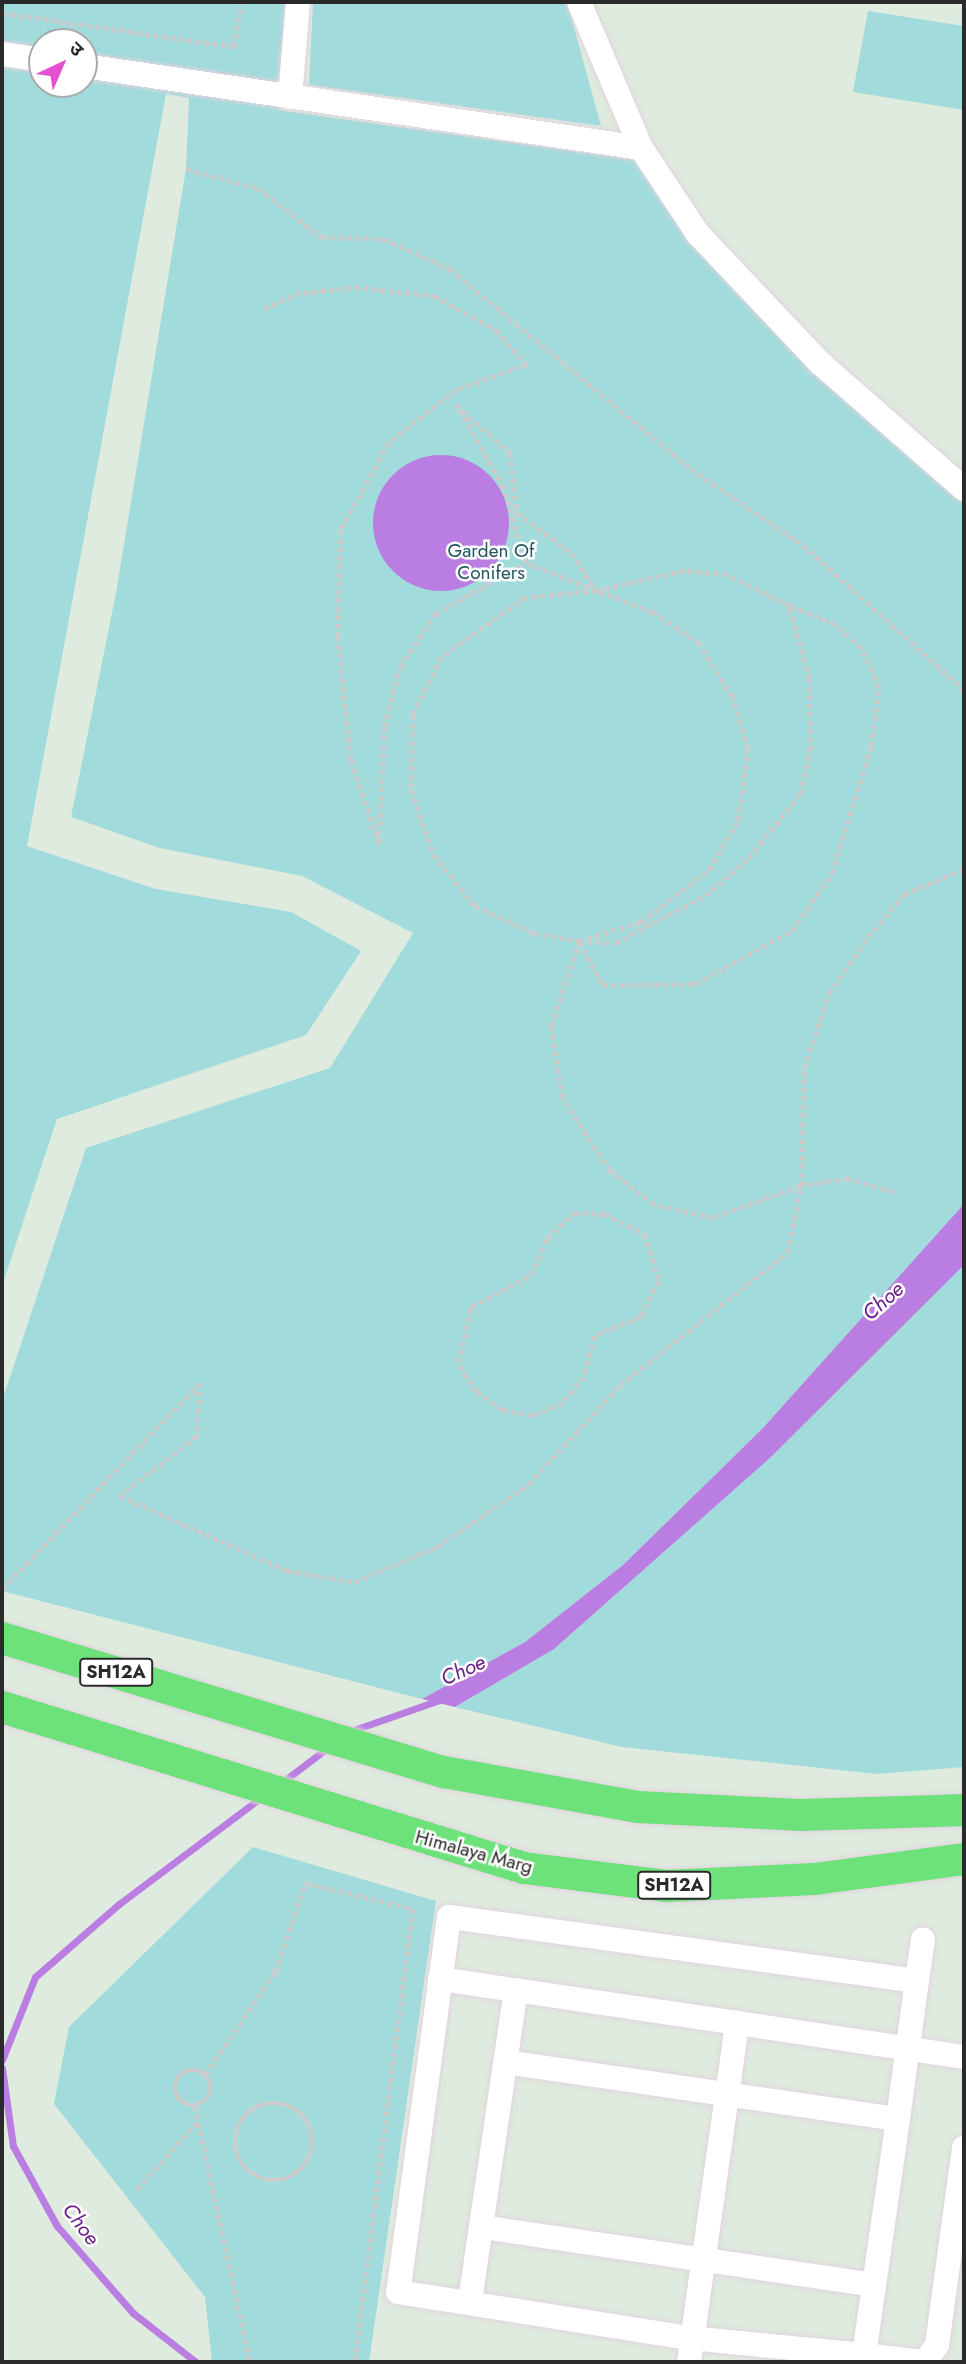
<!DOCTYPE html>
<html>
<head>
<meta charset="utf-8">
<style>
  body { margin:0 }
  #map { position:relative; width:966px; height:2364px; overflow:hidden; background:#dfebde; font-family:Jost,"Noto Sans Devanagari",sans-serif }
  div>[style] { position:absolute }
  .green>* { inset:0; background:#a1dbdb }
  .water>* { inset:0; background:#ba7de1 }
  .round { border-radius:50% }
  .stream>* { height:7px; margin:-3.5px; padding:0 3.5px; transform-origin:3.5px; border-radius:3.5px; background:#ba7de1 }
  .path>* { height:4.5px; margin-top:-2.25px; transform-origin:0; background:repeating-linear-gradient(90deg,#ccc 0 5px,transparent 0 8.5px) }
  .path>.ring { margin:-2.25px; padding:0; box-sizing:content-box; background:none; border:4.5px solid #ccc; border-radius:50% }
  .roads { filter:drop-shadow(0 0 2px #e1d3df) drop-shadow(0 0 2px #e1d3df) }
  .minor>* { height:24px; margin:-12px; padding:0 12px; transform-origin:12px; border-radius:12px; background:#fff }
  .major>* { height:32px; margin:-16px; padding:0 16px; transform-origin:16px; border-radius:16px; background:#6de17a }
  span { translate:-50% -50%; white-space:nowrap; text-align:center; line-height:1.15; -webkit-text-stroke:5px #fff; paint-order:stroke }
  .shield-label span { padding:2px 5px; background:#fff; border:2px solid; border-radius:5px; -webkit-text-stroke-width:0 }
  .shield-label { font-size:18px; color:#2a2a2a; font-weight:700 }
  .park-label { font-size:19px; color:#22575f }
  .street-label { font-size:19px; color:#2a2a2a }
  .water-label { font-size:21px; color:#691d8c; font-style:italic }
  .frame { position:absolute; inset:0; border:4px solid #2a2a2a; pointer-events:none }
  .north { position:absolute; left:28px; top:28px; width:70px; height:70px; box-sizing:border-box; background:#fff; border:2px solid #aaa; border-radius:50%; rotate:44deg; font-size:19px; font-weight:700; line-height:28px; text-align:center; color:#2a2a2a }
  .north::after { content:''; display:block; margin:auto; width:24px; height:32px; background:#e550ce; clip-path:polygon(50% 0,100% 100%,50% 72%,0 100%) }
</style>
</head>
<body>
<div id="map">
  <div class="green">
    <div style="clip-path:polygon(evenodd,2px 2px,294px 2px,279px 110px,644px 161px,720px 273px,964px 488px,964px 1204px,762px 1429px,623px 1565px,525px 1642px,422px 1699px,2px 1591px,2px 1401px,86px 1148px,330px 1068px,413px 933px,302px 876px,160px 848px,71px 817px,116px 593px,186px 169px,189px 98px,166px 94px,27px 846px,156px 889px,291px 912px,361px 951px,306px 1035px,57px 1119px,2px 1286px,2px 2px,42px 42px,84px 42px,84px 84px,42px 84px,42px 42px)"></div>
    <div style="clip-path:polygon(313px 2px,567px 2px,601px 126px,309px 85px)"></div>
    <div style="clip-path:polygon(868px 11px,964px 26px,964px 110px,853px 92px)"></div>
    <div style="clip-path:polygon(964px 1265px,964px 1767px,877px 1774px,622px 1747px,455px 1707px,554px 1649px,770px 1458px)"></div>
    <div style="clip-path:polygon(253px 1847px,436px 1901px,369px 2362px,212px 2362px,205px 2297px,54px 2104px,69px 2027px)"></div>
  </div>
  <div class="water">
    <div class="round" style="left:373px;top:455px;width:136px;height:136px"></div>
    <div style="clip-path:polygon(964px 1204px,964px 1265px,770px 1458px,554px 1649px,455px 1707px,422px 1699px,525px 1642px,623px 1565px,762px 1429px)"></div>
  </div>
  <div class="stream">
    <div style="left:348px;top:1732px;width:100px;rotate:-19.3deg"></div>
    <div style="left:281px;top:1783px;width:61px;rotate:-37.1deg"></div>
    <div style="left:2px;top:2060px;width:89px;rotate:-68.3deg"></div>
    <div style="left:35px;top:1977px;width:111px;rotate:-41deg"></div>
    <div style="left:119px;top:1904px;width:180px;rotate:-36.9deg"></div>
    <div style="left:2px;top:2068px;width:79px;rotate:82deg"></div>
    <div style="left:13px;top:2146px;width:91px;rotate:61.2deg"></div>
    <div style="left:57px;top:2226px;width:116px;rotate:48.9deg"></div>
    <div style="left:133px;top:2313px;width:80px;rotate:37.9deg"></div>
  </div>
  <div class="path">
    <div style="left:2px;top:13px;width:234px;rotate:8.3deg"></div>
    <div style="left:234px;top:47px;width:46px;rotate:-81.2deg"></div>
    <div style="left:186px;top:169px;width:74px;rotate:14.8deg"></div>
    <div style="left:258px;top:188px;width:80px;rotate:37.9deg"></div>
    <div style="left:321px;top:237px;width:63px;rotate:1.8deg"></div>
    <div style="left:384px;top:239px;width:72px;rotate:24.4deg"></div>
    <div style="left:450px;top:269px;width:313px;rotate:39.7deg"></div>
    <div style="left:691px;top:469px;width:135px;rotate:34.2deg"></div>
    <div style="left:803px;top:545px;width:217px;rotate:42deg"></div>
    <div style="left:264px;top:309px;width:34px;rotate:-26deg"></div>
    <div style="left:295px;top:294px;width:60px;rotate:-6.7deg"></div>
    <div style="left:355px;top:287px;width:80px;rotate:6.5deg"></div>
    <div style="left:434px;top:296px;width:71px;rotate:28.7deg"></div>
    <div style="left:496px;top:330px;width:47px;rotate:48.5deg"></div>
    <div style="left:527px;top:365px;width:75px;rotate:160.6deg"></div>
    <div style="left:456px;top:390px;width:85px;rotate:141.7deg"></div>
    <div style="left:389px;top:443px;width:99px;rotate:118.9deg"></div>
    <div style="left:341px;top:530px;width:106px;rotate:91.6deg"></div>
    <div style="left:338px;top:636px;width:125px;rotate:84deg"></div>
    <div style="left:351px;top:760px;width:88px;rotate:71.4deg"></div>
    <div style="left:379px;top:843px;width:116px;rotate:-87.5deg"></div>
    <div style="left:384px;top:727px;width:62px;rotate:-75.1deg"></div>
    <div style="left:400px;top:667px;width:64px;rotate:-56.6deg"></div>
    <div style="left:435px;top:614px;width:103px;rotate:-29.5deg"></div>
    <div style="left:579px;top:941px;width:65px;rotate:-17deg"></div>
    <div style="left:641px;top:922px;width:86px;rotate:-37.4deg"></div>
    <div style="left:709px;top:870px;width:58px;rotate:-59.9deg"></div>
    <div style="left:738px;top:820px;width:72px;rotate:-82deg"></div>
    <div style="left:748px;top:749px;width:54px;rotate:-107.1deg"></div>
    <div style="left:732px;top:697px;width:62px;rotate:-121.9deg"></div>
    <div style="left:699px;top:644px;width:57px;rotate:-145.8deg"></div>
    <div style="left:652px;top:612px;width:60px;rotate:-159.4deg"></div>
    <div style="left:596px;top:591px;width:71px;rotate:174.4deg"></div>
    <div style="left:525px;top:598px;width:102px;rotate:144.6deg"></div>
    <div style="left:442px;top:657px;width:65px;rotate:116.6deg"></div>
    <div style="left:413px;top:715px;width:75px;rotate:91.5deg"></div>
    <div style="left:411px;top:790px;width:69px;rotate:70.5deg"></div>
    <div style="left:434px;top:855px;width:65px;rotate:51.2deg"></div>
    <div style="left:475px;top:906px;width:65px;rotate:24.6deg"></div>
    <div style="left:534px;top:933px;width:46px;rotate:10.1deg"></div>
    <div style="left:579px;top:941px;width:36px;rotate:3deg"></div>
    <div style="left:615px;top:943px;width:102px;rotate:-27.6deg"></div>
    <div style="left:705px;top:896px;width:58px;rotate:-40.8deg"></div>
    <div style="left:749px;top:858px;width:82px;rotate:-51.4deg"></div>
    <div style="left:800px;top:794px;width:44px;rotate:-76.9deg"></div>
    <div style="left:810px;top:751px;width:72px;rotate:-90.8deg"></div>
    <div style="left:809px;top:679px;width:76px;rotate:-105.3deg"></div>
    <div style="left:789px;top:606px;width:69px;rotate:-153.4deg"></div>
    <div style="left:727px;top:575px;width:43px;rotate:-174.7deg"></div>
    <div style="left:684px;top:571px;width:90px;rotate:167.2deg"></div>
    <div style="left:596px;top:591px;width:76px;rotate:-158.5deg"></div>
    <div style="left:525px;top:563px;width:78px;rotate:-105.6deg"></div>
    <div style="left:504px;top:488px;width:96px;rotate:-120deg"></div>
    <div style="left:456px;top:405px;width:72px;rotate:41.6deg"></div>
    <div style="left:510px;top:453px;width:60px;rotate:83.3deg"></div>
    <div style="left:517px;top:513px;width:68px;rotate:36deg"></div>
    <div style="left:572px;top:553px;width:45px;rotate:57.7deg"></div>
    <div style="left:579px;top:942px;width:49px;rotate:60.8deg"></div>
    <div style="left:603px;top:985px;width:92px;rotate:-0.6deg"></div>
    <div style="left:695px;top:984px;width:111px;rotate:-28.7deg"></div>
    <div style="left:792px;top:931px;width:70px;rotate:-55.4deg"></div>
    <div style="left:832px;top:873px;width:133px;rotate:-72.9deg"></div>
    <div style="left:871px;top:746px;width:59px;rotate:-82.1deg"></div>
    <div style="left:879px;top:688px;width:44px;rotate:-114.2deg"></div>
    <div style="left:861px;top:648px;width:36px;rotate:-138deg"></div>
    <div style="left:834px;top:624px;width:48px;rotate:-158.2deg"></div>
    <div style="left:893px;top:1192px;width:48px;rotate:-164.2deg"></div>
    <div style="left:847px;top:1179px;width:47px;rotate:171.3deg"></div>
    <div style="left:801px;top:1186px;width:118px;rotate:-88.5deg"></div>
    <div style="left:804px;top:1068px;width:79px;rotate:-71.6deg"></div>
    <div style="left:829px;top:993px;width:68px;rotate:-55.1deg"></div>
    <div style="left:868px;top:937px;width:56px;rotate:-50.1deg"></div>
    <div style="left:904px;top:894px;width:65px;rotate:-22.6deg"></div>
    <div style="left:574px;top:1213px;width:31px;rotate:2deg"></div>
    <div style="left:605px;top:1214px;width:45px;rotate:26.6deg"></div>
    <div style="left:645px;top:1234px;width:49px;rotate:73.4deg"></div>
    <div style="left:659px;top:1281px;width:40px;rotate:116.6deg"></div>
    <div style="left:641px;top:1317px;width:50px;rotate:157.6deg"></div>
    <div style="left:595px;top:1336px;width:42px;rotate:105deg"></div>
    <div style="left:584px;top:1377px;width:35px;rotate:129deg"></div>
    <div style="left:562px;top:1404px;width:32px;rotate:158deg"></div>
    <div style="left:532px;top:1416px;width:31px;rotate:-169deg"></div>
    <div style="left:502px;top:1410px;width:32px;rotate:-145deg"></div>
    <div style="left:476px;top:1392px;width:34px;rotate:-122deg"></div>
    <div style="left:458px;top:1363px;width:57px;rotate:-76.9deg"></div>
    <div style="left:471px;top:1307px;width:68px;rotate:-28.1deg"></div>
    <div style="left:531px;top:1275px;width:40px;rotate:-66.6deg"></div>
    <div style="left:547px;top:1238px;width:37px;rotate:-43deg"></div>
    <div style="left:2px;top:1589px;width:286px;rotate:-46.1deg"></div>
    <div style="left:200px;top:1383px;width:54px;rotate:93.2deg"></div>
    <div style="left:197px;top:1437px;width:97px;rotate:142.5deg"></div>
    <div style="left:120px;top:1496px;width:184px;rotate:24.1deg"></div>
    <div style="left:288px;top:1571px;width:67px;rotate:9.5deg"></div>
    <div style="left:354px;top:1582px;width:90px;rotate:-22.9deg"></div>
    <div style="left:437px;top:1547px;width:112px;rotate:-34.4deg"></div>
    <div style="left:529px;top:1484px;width:134px;rotate:-47.4deg"></div>
    <div style="left:620px;top:1385px;width:213px;rotate:-38.3deg"></div>
    <div style="left:787px;top:1253px;width:68px;rotate:-78.2deg"></div>
    <div style="left:801px;top:1186px;width:94px;rotate:160deg"></div>
    <div style="left:713px;top:1218px;width:60px;rotate:-167.6deg"></div>
    <div style="left:654px;top:1205px;width:56px;rotate:-142.3deg"></div>
    <div style="left:610px;top:1171px;width:87px;rotate:-123.3deg"></div>
    <div style="left:562px;top:1098px;width:73px;rotate:-98.7deg"></div>
    <div style="left:551px;top:1026px;width:89px;rotate:-71.8deg"></div>
    <div class="ring" style="left:175px;top:2070px;width:31.5px;height:31.5px"></div>
    <div style="left:205px;top:2075px;width:125px;rotate:-55.8deg"></div>
    <div style="left:275px;top:1972px;width:94px;rotate:-71.4deg"></div>
    <div style="left:305px;top:1883px;width:111px;rotate:13.5deg"></div>
    <div style="left:413px;top:1909px;width:457px;rotate:97.3deg"></div>
    <div class="ring" style="left:235px;top:2103px;width:73.5px;height:73.5px"></div>
    <div style="left:195px;top:2106px;width:262px;rotate:77.9deg"></div>
    <div style="left:137px;top:2189px;width:91px;rotate:-48.1deg"></div>
  </div>
  <div class="roads">
    <div class="minor">
      <div style="left:579px;top:2px;width:159px;rotate:67deg"></div>
      <div style="left:641px;top:148px;width:103px;rotate:56.5deg"></div>
      <div style="left:698px;top:234px;width:178px;rotate:46.6deg"></div>
      <div style="left:820px;top:363px;width:191px;rotate:41.2deg"></div>
      <div style="left:2px;top:54px;width:40px;rotate:8.5deg"></div>
      <div style="left:84px;top:66px;width:563px;rotate:8.37deg"></div>
      <div style="left:290px;top:97px;width:95px;rotate:-85.2deg"></div>
      <div style="left:440px;top:1979px;width:300px;rotate:8.4deg"></div>
      <div style="left:917px;top:1981px;width:472px;rotate:-172.2deg"></div>
      <div style="left:449px;top:1917px;width:378px;rotate:97.7deg"></div>
      <div style="left:398px;top:2292px;width:296px;rotate:9deg"></div>
      <div style="left:690px;top:2338px;width:175px;rotate:5.6deg"></div>
      <div style="left:864px;top:2355px;width:238px;rotate:-81.8deg"></div>
      <div style="left:898px;top:2119px;width:139px;rotate:-82.2deg"></div>
      <div style="left:917px;top:1981px;width:42px;rotate:-81.9deg"></div>
      <div style="left:506px;top:2062px;width:396px;rotate:8.3deg"></div>
      <div style="left:482px;top:2227px;width:396px;rotate:8.4deg"></div>
      <div style="left:470px;top:2301px;width:314px;rotate:-81.6deg"></div>
      <div style="left:864px;top:2355px;width:59px;rotate:6.8deg"></div>
      <div style="left:689px;top:2362px;width:342px;rotate:-81.9deg"></div>
      <div style="left:737px;top:2023px;width:230px;rotate:8.5deg"></div>
      <div style="left:925px;top:2362px;width:21px;rotate:-55deg"></div>
      <div style="left:937px;top:2345px;width:199px;rotate:-82.2deg"></div>
    </div>
    <div class="major">
      <div style="left:2px;top:1638px;width:462px;rotate:16.9deg"></div>
      <div style="left:444px;top:1772px;width:197px;rotate:10.2deg"></div>
      <div style="left:638px;top:1807px;width:161px;rotate:2.8deg"></div>
      <div style="left:799px;top:1815px;width:165px;rotate:-1.7deg"></div>
      <div style="left:2px;top:1707px;width:546px;rotate:17.14deg"></div>
      <div style="left:524px;top:1868px;width:143px;rotate:7.2deg"></div>
      <div style="left:666px;top:1886px;width:149px;rotate:-2.7deg"></div>
      <div style="left:815px;top:1879px;width:150px;rotate:-7.6deg"></div>
    </div>
  </div>
  <div class="shield-label">
    <span style="left:116px;top:1672px">SH12A</span>
    <span style="left:674px;top:1885px">SH12A</span>
  </div>
  <div class="park-label">
    <span style="left:491px;top:562px">Garden Of<br>Conifers</span>
  </div>
  <div class="street-label">
    <span style="left:474px;top:1852px;rotate:15deg">Himalaya Marg</span>
  </div>
  <div class="water-label">
    <span style="left:883px;top:1301px;rotate:-41deg">Choe</span>
    <span style="left:463px;top:1670px;rotate:-24deg">Choe</span>
    <span style="left:81px;top:2224px;rotate:53deg">Choe</span>
  </div>
  <div class="frame"></div>
  <div class="north">उ</div>
</div>
</body>
</html>
